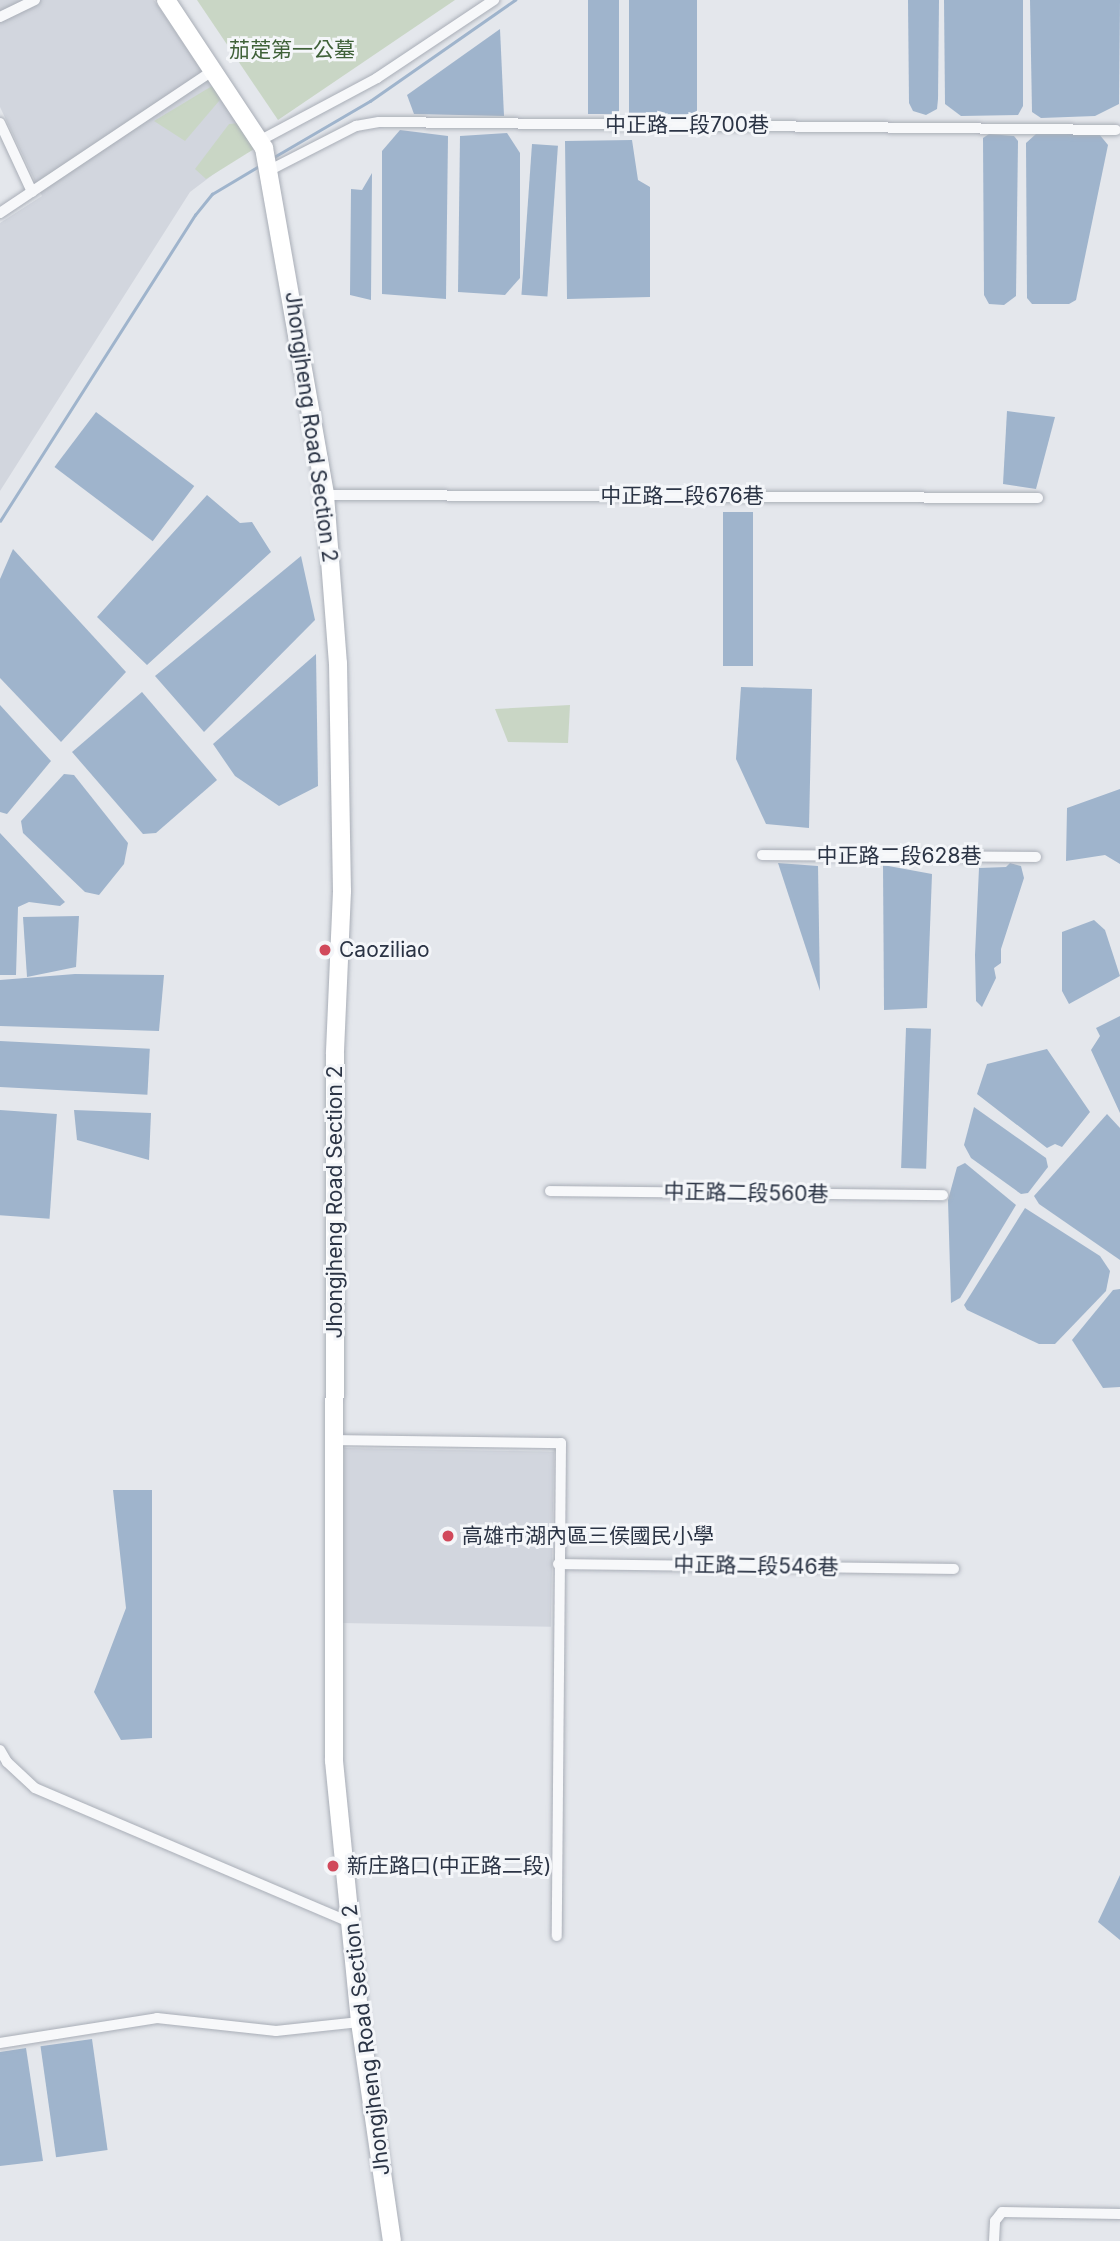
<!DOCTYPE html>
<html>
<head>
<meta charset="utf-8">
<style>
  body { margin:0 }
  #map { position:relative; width:1120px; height:2241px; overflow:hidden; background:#e4e7ec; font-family:Inter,"Noto Sans TC",sans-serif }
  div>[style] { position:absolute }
  .built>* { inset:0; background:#d2d6de; transform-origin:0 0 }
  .green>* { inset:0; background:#c9d6c5 }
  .water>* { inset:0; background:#9fb4cc; transform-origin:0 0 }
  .stream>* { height:2.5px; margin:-1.25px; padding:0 1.25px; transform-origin:1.25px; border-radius:1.25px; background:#9fb4cc }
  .roads { filter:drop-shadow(0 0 2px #a9aeb7) drop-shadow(0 0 2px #a9aeb7) }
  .minor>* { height:10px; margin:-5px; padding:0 5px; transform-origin:5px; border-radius:5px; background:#f7f8fa }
  .primary>* { height:18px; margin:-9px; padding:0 9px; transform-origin:9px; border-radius:9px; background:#fff }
  .dots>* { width:19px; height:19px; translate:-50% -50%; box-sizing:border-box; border:4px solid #f4f6f9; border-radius:50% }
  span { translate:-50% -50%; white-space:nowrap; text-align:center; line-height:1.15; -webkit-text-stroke:6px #f4f6f9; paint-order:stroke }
  .park-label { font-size:21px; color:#3f6138 }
  .street-label { font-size:21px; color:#2b3445 }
  .poi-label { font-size:21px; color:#2b3445 }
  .left { translate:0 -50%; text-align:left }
</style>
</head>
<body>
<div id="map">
  <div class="built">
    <div style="clip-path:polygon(0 0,154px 0,254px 149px,231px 161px,190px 192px,0 491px,0 223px,42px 196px,0 107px)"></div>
    <div style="left:344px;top:1448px;width:210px;height:175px;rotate:1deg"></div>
  </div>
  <div class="green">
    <div style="clip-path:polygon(197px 0,455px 0,278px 120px)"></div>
    <div style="clip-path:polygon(212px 86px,222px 95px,219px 101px,185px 141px,154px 121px)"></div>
    <div style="clip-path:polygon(240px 123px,254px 149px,206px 179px,195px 169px,229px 124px)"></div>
    <div style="clip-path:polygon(570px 705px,568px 743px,508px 742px,495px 709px)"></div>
  </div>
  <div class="water">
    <div style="left:588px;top:0;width:31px;height:114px"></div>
    <div style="left:629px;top:0;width:68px;height:115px"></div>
    <div style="clip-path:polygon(908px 0,939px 0,938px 99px,937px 109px,926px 115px,913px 111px,909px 103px)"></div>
    <div style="clip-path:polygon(944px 0,1023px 0,1023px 106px,1018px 115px,961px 116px,945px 104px)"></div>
    <div style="clip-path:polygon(1030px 0,1120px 0,1119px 104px,1095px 116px,1041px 118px,1032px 112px)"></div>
    <div style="clip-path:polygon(500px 29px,504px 116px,414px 114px,407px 95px)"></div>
    <div style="clip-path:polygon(400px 130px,448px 136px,446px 299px,382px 294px,382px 151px)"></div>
    <div style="clip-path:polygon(507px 133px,520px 153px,520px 278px,505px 295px,458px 292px,460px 136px)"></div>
    <div style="clip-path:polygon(989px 134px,1014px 136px,1018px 141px,1016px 296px,1004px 305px,989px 304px,984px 295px,983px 138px)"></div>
    <div style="clip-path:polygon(1036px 134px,1099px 134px,1108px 145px,1076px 300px,1069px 304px,1032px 304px,1027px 298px,1026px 143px)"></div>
    <div style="clip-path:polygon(632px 140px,638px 180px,650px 187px,650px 297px,567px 299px,565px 141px)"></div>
    <div style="left:532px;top:144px;width:26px;height:151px;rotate:4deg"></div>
    <div style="clip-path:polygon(372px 173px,371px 300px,350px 295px,351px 189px,362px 190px)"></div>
    <div style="clip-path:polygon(1007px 411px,1055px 417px,1036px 489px,1003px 484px)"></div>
    <div style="left:96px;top:412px;width:123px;height:69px;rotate:37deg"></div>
    <div style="clip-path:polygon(207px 495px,240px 523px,252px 522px,271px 552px,147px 665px,97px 617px)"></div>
    <div style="left:723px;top:512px;width:30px;height:154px"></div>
    <div style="clip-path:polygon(13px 549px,126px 672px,61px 742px,0 678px,0 579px)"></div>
    <div style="clip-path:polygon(301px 556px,315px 620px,204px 732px,155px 676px)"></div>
    <div style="clip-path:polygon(316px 654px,318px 786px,279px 806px,235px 776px,213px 744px)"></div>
    <div style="clip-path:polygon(741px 687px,812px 689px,809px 828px,766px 824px,736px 759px)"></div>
    <div style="clip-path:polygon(142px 692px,217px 780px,156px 833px,143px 834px,72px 752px)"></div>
    <div style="clip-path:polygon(0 705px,51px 761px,7px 814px,0 812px)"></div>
    <div style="clip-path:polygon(64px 774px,74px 775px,128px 843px,124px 864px,99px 895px,85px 892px,23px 833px,21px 821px)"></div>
    <div style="clip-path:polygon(1120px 789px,1120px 864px,1105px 855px,1066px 861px,1067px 808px)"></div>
    <div style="clip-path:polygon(0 833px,65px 902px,60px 906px,29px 902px,18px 907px,16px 975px,0 975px)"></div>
    <div style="clip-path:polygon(778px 863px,818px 866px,820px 991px)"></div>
    <div style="clip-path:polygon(1010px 863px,1021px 866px,1024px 878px,1001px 949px,1001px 963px,994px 968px,996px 978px,982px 1007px,976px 1001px,975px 955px,979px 868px,1006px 867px)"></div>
    <div style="clip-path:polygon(883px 865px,932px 874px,927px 1008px,884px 1010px)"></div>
    <div style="clip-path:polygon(79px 916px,76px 967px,27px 977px,23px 917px)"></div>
    <div style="clip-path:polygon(1094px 920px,1105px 930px,1120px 976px,1069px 1004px,1062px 991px,1062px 932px)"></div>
    <div style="clip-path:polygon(75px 974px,164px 975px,159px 1031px,0 1026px,0 980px)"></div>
    <div style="clip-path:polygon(1120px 1016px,1120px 1113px,1091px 1050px,1100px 1036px,1096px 1028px)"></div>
    <div style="left:906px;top:1028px;width:25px;height:140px;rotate:2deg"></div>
    <div style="left:0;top:1041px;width:150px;height:46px;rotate:3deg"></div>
    <div style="clip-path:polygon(1047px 1049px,1090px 1112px,1062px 1147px,1055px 1144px,1047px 1148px,977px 1094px,987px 1064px)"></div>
    <div style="clip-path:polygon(974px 1107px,1046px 1158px,1048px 1167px,1028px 1193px,1021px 1194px,971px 1158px,964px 1145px)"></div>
    <div style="left:0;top:1110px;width:57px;height:105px;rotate:4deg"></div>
    <div style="clip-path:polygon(74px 1110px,151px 1113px,149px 1160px,77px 1140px)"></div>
    <div style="clip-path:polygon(1107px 1114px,1120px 1128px,1120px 1260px,1039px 1204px,1034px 1196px)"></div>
    <div style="clip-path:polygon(965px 1163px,1016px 1205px,960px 1298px,951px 1303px,948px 1200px,957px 1167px)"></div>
    <div style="clip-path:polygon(1025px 1208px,1100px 1256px,1110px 1271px,1106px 1291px,1055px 1344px,1039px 1344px,967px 1310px,964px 1305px)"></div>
    <div style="clip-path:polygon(1120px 1289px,1120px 1387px,1103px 1388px,1072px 1340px,1113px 1290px)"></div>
    <div style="clip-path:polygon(113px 1490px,152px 1490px,152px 1738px,121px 1740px,94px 1692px,126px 1608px)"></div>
    <div style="clip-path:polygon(1120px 1875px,1120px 1940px,1098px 1922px)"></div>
    <div style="left:92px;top:2039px;width:112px;height:52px;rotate:82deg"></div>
    <div style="clip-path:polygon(26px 2048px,43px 2161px,0 2166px,0 2052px)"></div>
  </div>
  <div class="stream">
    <div style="left:274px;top:157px;width:111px;rotate:-30.3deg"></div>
    <div style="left:370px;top:101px;width:177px;rotate:-34.9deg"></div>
    <div style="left:0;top:521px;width:363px;rotate:-57.5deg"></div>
    <div style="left:195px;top:215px;width:27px;rotate:-51deg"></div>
    <div style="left:212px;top:194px;width:55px;rotate:-30.8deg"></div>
  </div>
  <div class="roads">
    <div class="minor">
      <div style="left:0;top:17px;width:39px;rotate:-26deg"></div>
      <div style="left:0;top:123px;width:76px;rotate:65.1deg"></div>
      <div style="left:261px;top:140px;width:132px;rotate:-28.1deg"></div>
      <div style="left:377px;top:78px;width:141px;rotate:-33.7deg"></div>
      <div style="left:270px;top:170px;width:97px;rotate:-27.1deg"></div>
      <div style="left:356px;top:126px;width:23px;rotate:-10deg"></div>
      <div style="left:379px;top:122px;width:737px;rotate:0.62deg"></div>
      <div style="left:0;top:213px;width:257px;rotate:-33.8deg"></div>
      <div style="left:325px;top:495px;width:713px;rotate:0.24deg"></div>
      <div style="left:762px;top:855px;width:274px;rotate:0.4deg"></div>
      <div style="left:550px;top:1191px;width:393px;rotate:0.6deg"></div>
      <div style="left:335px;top:1440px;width:226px;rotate:0.8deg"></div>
      <div style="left:561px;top:1443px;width:493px;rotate:90.5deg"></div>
      <div style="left:558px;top:1564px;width:396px;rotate:0.7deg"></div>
      <div style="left:0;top:1750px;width:14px;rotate:60deg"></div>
      <div style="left:7px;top:1762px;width:38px;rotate:43deg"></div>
      <div style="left:35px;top:1788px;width:344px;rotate:23.1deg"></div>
      <div style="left:0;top:2043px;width:159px;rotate:-9deg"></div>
      <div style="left:157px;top:2018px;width:120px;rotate:6.2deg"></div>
      <div style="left:276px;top:2031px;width:84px;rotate:-6.1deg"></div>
      <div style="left:994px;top:2241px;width:20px;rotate:-87deg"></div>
      <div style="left:995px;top:2221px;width:11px;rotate:-52deg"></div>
      <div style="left:1002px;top:2212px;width:118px;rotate:1deg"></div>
    </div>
    <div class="primary">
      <div style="left:166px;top:0;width:178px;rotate:56.5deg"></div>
      <div style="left:264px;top:148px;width:352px;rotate:80deg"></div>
      <div style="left:325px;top:495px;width:169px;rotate:85.6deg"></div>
      <div style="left:338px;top:663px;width:228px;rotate:89deg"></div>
      <div style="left:342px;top:891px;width:163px;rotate:92.5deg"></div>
      <div style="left:335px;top:1054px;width:707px;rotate:90.08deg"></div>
      <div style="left:334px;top:1761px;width:262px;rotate:84.3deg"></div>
      <div style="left:360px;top:2022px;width:221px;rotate:81.7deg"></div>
    </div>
  </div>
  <div class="dots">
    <div style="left:325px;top:950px;background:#d1495b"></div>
    <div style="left:448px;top:1536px;background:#d1495b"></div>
    <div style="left:333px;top:1866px;background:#d1495b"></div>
  </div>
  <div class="park-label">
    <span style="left:292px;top:50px">茄萣第一公墓</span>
  </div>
  <div class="street-label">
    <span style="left:687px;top:125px">中正路二段700巷</span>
    <span style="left:311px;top:427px;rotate:82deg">Jhongjheng Road Section 2</span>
    <span style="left:682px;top:496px">中正路二段676巷</span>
    <span style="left:899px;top:856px">中正路二段628巷</span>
    <span style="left:746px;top:1193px;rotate:1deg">中正路二段560巷</span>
    <span style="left:335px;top:1202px;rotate:-90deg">Jhongjheng Road Section 2</span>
    <span style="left:756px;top:1566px;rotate:1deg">中正路二段546巷</span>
    <span style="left:366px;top:2040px;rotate:-97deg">Jhongjheng Road Section 2</span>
  </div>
  <div class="poi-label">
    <span class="left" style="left:339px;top:950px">Caoziliao</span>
    <span class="left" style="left:462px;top:1536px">高雄市湖內區三侯國民小學</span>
    <span class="left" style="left:347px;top:1866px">新庄路口(中正路二段)</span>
  </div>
</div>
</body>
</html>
